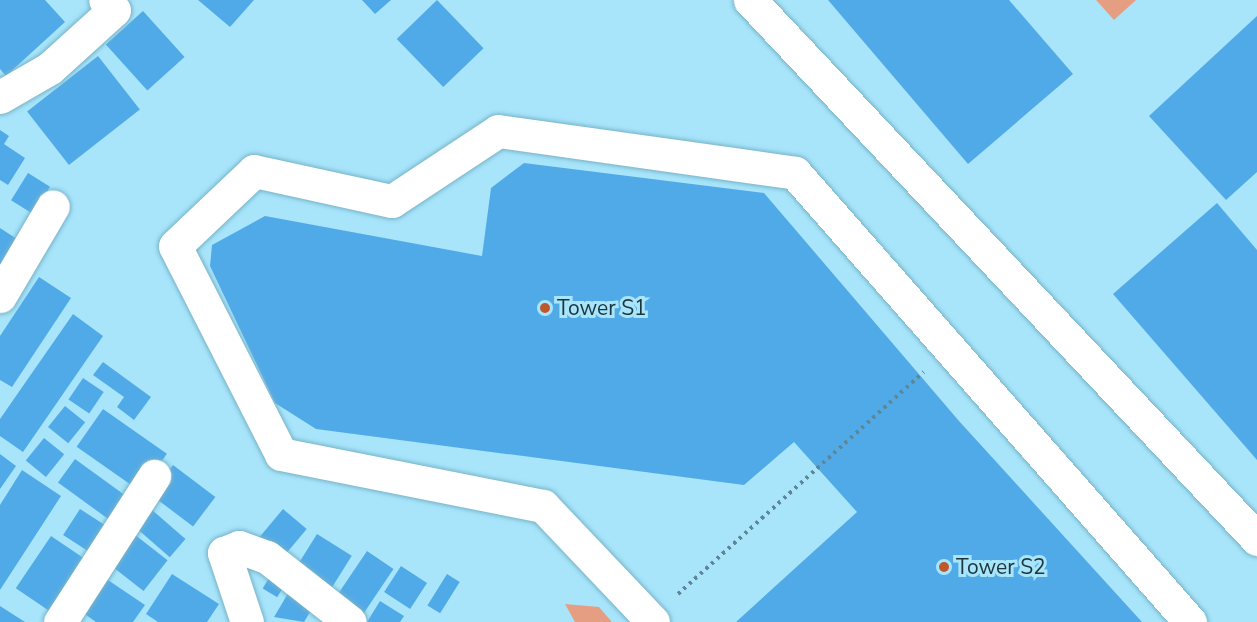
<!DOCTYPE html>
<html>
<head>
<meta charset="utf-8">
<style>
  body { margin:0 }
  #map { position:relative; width:1257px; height:622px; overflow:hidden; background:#a8e5fb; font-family:"Nunito Sans",sans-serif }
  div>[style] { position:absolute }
  .green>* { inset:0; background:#e69e83 }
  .building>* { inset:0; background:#51aae8; transform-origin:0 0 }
  .path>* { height:4px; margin-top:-2px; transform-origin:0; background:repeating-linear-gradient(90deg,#5d8796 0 3px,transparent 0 7.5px) }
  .roads { filter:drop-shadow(0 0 2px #77b3c8) drop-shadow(0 0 2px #77b3c8) }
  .minor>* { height:33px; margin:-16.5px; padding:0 16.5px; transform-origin:16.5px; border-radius:16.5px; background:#fff }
  .dots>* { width:16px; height:16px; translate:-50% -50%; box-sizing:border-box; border:3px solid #a8e5fb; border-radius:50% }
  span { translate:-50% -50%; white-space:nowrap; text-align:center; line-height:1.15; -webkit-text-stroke:6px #a8e5fb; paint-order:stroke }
  .poi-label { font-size:21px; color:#1c353d }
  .left { translate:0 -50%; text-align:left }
</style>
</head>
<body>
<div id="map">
  <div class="green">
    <div style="clip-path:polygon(1096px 0,1136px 0,1114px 20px)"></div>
    <div style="clip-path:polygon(565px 604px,599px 607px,612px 622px,575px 622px)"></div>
  </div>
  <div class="building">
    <div style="clip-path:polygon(0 0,45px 0,65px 22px,6px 76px,0 69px)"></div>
    <div style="clip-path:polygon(198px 0,254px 0,230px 27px)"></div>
    <div style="clip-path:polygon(362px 0,391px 0,375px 14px)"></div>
    <div style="left:437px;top:0;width:67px;height:56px;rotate:46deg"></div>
    <div style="clip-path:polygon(828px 0,1009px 0,1073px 74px,968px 164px)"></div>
    <div style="left:143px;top:11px;width:62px;height:50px;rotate:48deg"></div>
    <div style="clip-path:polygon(1257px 16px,1257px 172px,1226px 200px,1149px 116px)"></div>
    <div style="left:98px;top:56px;width:68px;height:90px;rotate:52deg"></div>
    <div style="clip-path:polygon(0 130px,9px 136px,4px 144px,25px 158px,8px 185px,0 180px)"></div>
    <div style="clip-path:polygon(524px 163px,764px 193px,959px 421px,1142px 622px,736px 622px,857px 512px,794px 442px,744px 485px,316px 429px,275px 403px,210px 266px,212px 245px,265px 216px,482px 256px,491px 188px)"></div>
    <div style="left:28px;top:173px;width:26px;height:32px;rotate:32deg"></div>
    <div style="clip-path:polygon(1217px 203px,1257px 250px,1257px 460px,1113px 294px)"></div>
    <div style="clip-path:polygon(0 228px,23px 243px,0 273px)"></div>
    <div style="clip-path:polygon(39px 277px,71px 298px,12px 387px,0 380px,0 336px)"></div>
    <div style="clip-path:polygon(73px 314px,103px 336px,23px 452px,0 436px,0 419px)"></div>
    <div style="clip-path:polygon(103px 362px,151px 397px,134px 420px,117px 407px,124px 397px,93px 375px)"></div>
    <div style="left:83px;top:378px;width:25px;height:26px;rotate:34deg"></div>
    <div style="left:65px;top:406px;width:26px;height:27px;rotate:39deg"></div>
    <div style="left:103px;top:409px;width:78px;height:46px;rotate:35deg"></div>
    <div style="left:44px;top:438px;width:26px;height:29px;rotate:39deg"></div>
    <div style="clip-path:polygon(0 454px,16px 466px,0 489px)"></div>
    <div style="left:75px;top:459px;width:69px;height:29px;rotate:36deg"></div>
    <div style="left:173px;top:465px;width:53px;height:37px;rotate:37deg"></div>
    <div style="clip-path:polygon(22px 470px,61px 496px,0 590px,0 505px)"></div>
    <div style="left:144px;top:503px;width:55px;height:24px;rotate:41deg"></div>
    <div style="left:80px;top:509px;width:30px;height:31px;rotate:33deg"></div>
    <div style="left:283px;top:509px;width:31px;height:39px;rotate:40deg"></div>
    <div style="left:125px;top:527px;width:54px;height:39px;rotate:38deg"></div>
    <div style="left:317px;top:534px;width:41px;height:40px;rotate:32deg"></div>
    <div style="left:51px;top:536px;width:41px;height:63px;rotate:34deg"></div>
    <div style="left:367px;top:551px;width:32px;height:60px;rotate:34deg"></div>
    <div style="left:401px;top:566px;width:31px;height:31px;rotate:33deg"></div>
    <div style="left:275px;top:568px;width:17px;height:24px;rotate:31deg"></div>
    <div style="clip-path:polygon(96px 572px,145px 605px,133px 622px,96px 622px,72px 605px)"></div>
    <div style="clip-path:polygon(172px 574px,219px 604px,207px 622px,158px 622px,146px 614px)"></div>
    <div style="left:447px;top:574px;width:15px;height:37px;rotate:32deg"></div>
    <div style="clip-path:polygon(293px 585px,318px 599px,304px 622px,274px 617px)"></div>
    <div style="clip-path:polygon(380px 601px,404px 616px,400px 622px,367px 622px)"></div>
    <div style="clip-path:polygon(0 606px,25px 622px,0 622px)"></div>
  </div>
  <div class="path">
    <div style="left:678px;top:594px;width:331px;rotate:-42.1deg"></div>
  </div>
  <div class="roads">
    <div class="minor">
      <div style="left:750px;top:0;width:740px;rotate:46.75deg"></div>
      <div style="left:0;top:97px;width:58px;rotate:-30.1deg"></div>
      <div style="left:50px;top:68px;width:86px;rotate:-42.2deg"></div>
      <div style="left:114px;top:10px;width:13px;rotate:-132deg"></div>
      <div style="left:0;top:296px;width:104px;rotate:-59.5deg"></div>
      <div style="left:60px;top:622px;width:174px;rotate:-57.2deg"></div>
      <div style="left:247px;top:622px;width:73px;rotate:-108.4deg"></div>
      <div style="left:224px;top:553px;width:16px;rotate:-22deg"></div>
      <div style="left:239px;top:547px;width:30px;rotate:20deg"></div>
      <div style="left:267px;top:557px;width:105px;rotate:38.1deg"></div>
      <div style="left:653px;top:622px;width:160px;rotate:-133.5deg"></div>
      <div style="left:543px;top:506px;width:267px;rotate:-168.8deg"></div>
      <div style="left:281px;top:454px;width:233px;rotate:-117deg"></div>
      <div style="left:175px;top:246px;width:109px;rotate:-43.5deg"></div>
      <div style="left:254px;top:171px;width:141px;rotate:12.3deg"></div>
      <div style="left:392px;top:201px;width:127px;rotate:-33.4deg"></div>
      <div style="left:498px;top:131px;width:300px;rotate:8deg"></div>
      <div style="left:795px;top:173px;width:598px;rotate:48.66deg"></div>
    </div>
  </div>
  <div class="dots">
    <div style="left:545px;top:308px;background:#be572b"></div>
    <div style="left:944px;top:567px;background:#be572b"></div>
  </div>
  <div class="poi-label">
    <span class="left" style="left:557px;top:308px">Tower S1</span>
    <span class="left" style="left:956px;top:567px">Tower S2</span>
  </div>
</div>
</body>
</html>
